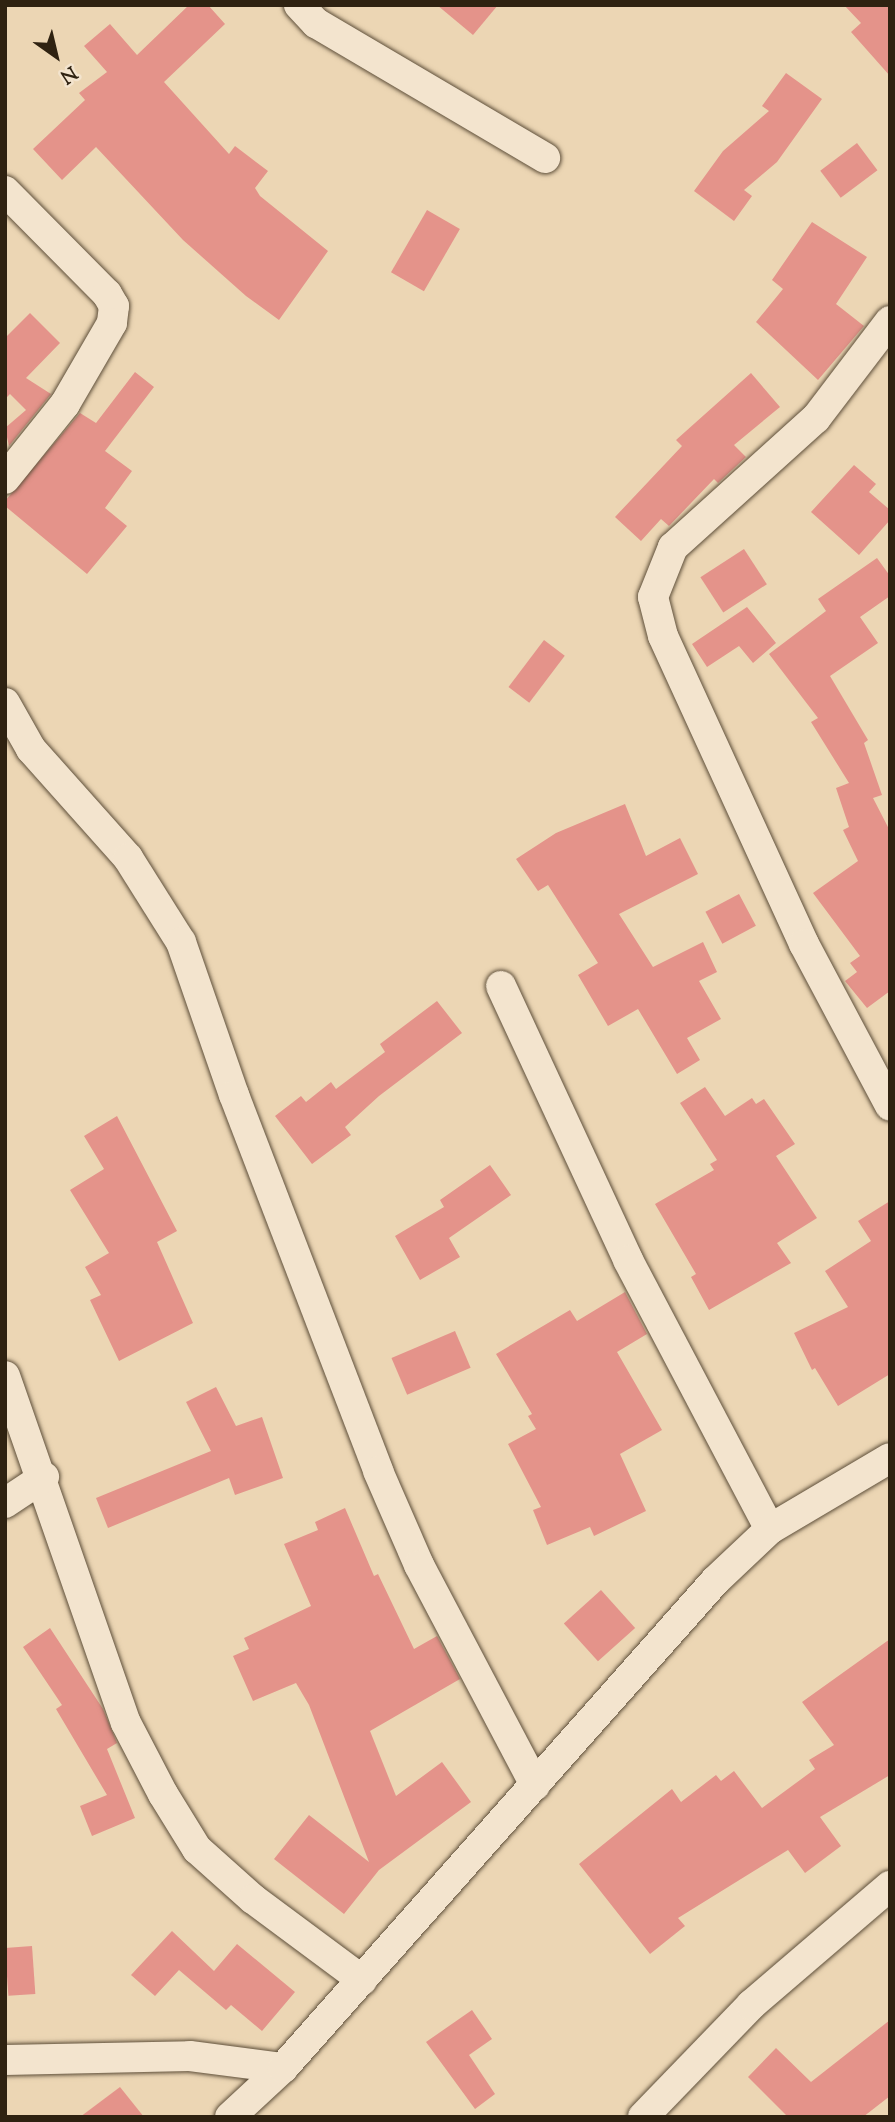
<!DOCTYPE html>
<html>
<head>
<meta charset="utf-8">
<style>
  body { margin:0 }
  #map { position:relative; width:895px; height:2122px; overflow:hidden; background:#ecd6b4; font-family:"Sorts Mill Goudy",serif }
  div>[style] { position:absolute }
  .building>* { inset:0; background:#e4938a; transform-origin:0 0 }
  .roads { filter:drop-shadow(0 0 2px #5e4f3a) drop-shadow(0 0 2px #5e4f3a) }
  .minor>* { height:30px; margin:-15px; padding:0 15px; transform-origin:15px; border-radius:15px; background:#f3e4ce }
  span { translate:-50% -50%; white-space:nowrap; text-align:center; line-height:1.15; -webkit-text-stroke:6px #f3e4ce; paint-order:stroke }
  .frame { position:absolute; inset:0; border:7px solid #2f2211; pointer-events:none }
  .north { position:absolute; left:21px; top:21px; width:70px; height:70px; -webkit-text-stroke:5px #f3e4ce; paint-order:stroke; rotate:146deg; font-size:19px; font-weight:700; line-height:28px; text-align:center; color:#2f2211 }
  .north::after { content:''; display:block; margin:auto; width:24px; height:32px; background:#2f2211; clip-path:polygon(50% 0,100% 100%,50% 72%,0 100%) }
</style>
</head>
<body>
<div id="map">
  <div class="building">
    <div style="clip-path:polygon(189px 5px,208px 5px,225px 24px,164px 82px,229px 154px,235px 146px,268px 171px,255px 188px,260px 196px,328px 251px,279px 320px,246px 296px,183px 240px,96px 147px,62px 180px,33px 149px,85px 100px,79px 93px,107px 72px,84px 46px,110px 24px,137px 55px)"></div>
    <div style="clip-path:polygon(437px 5px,498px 5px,473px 35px)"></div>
    <div style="clip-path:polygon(844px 5px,890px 5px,890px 76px,851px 32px,861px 23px)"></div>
    <div style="clip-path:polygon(786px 73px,822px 99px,777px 162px,744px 190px,752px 196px,734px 221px,694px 191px,723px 151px,769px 111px,762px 106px)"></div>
    <div style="left:857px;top:143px;width:34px;height:46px;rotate:53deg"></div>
    <div style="left:427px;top:210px;width:38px;height:72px;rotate:30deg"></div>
    <div style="clip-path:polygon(812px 222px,867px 257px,836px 304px,864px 326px,818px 380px,756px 322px,783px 289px,772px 280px)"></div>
    <div style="clip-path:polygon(30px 313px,60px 343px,26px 378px,51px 394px,9px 446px,5px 428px,26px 410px,10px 394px,5px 399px,5px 338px)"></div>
    <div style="clip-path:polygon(135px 372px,154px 387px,105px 451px,132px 471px,105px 508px,127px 526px,87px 574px,5px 506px,5px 501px,80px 413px,96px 423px)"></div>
    <div style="clip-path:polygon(751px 373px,780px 407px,734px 445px,746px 457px,718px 483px,714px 479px,669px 526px,661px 519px,641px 541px,615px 517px,682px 446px,676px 440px)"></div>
    <div style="clip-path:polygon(854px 465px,876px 484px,869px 492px,890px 510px,890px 520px,859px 555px,811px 512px)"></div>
    <div style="left:744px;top:549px;width:42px;height:52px;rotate:57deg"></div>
    <div style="clip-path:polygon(877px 558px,890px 576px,890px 596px,860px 617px,878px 643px,830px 676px,868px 740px,864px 743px,882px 795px,873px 798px,890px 831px,890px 991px,867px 1008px,845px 981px,857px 972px,850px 963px,860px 956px,813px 893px,858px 861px,843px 830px,849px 827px,836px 788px,849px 783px,811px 722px,818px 718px,769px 654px,826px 611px,818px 599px)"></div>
    <div style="clip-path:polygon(747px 607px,776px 643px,753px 663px,739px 646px,707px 667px,692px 644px)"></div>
    <div style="left:544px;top:640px;width:26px;height:59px;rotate:37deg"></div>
    <div style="clip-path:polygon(625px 804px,646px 856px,680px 838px,698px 874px,619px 914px,653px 967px,703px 942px,717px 972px,699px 981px,721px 1019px,687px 1038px,700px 1060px,677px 1074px,638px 1009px,608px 1026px,578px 975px,598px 963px,548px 885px,538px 891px,516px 859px,556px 833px)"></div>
    <div style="left:739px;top:894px;width:36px;height:38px;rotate:62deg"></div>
    <div style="clip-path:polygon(437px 1001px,462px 1033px,379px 1096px,345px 1127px,351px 1135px,312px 1164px,275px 1116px,301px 1096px,306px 1102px,331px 1082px,336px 1089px,385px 1052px,380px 1044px)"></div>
    <div style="clip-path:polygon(705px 1087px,725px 1116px,752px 1098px,756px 1104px,764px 1099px,795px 1144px,776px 1156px,817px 1218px,777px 1243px,791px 1263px,709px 1310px,691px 1277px,696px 1274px,655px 1204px,714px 1170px,710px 1164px,717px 1160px,680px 1103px)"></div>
    <div style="clip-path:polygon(117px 1116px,177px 1231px,157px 1242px,193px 1323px,119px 1361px,90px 1300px,101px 1295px,85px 1267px,109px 1253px,70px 1190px,104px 1169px,84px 1136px)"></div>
    <div style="clip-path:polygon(490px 1165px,511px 1195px,449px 1238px,460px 1257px,420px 1280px,395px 1236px,444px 1207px,440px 1200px)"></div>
    <div style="clip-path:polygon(890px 1201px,890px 1374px,838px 1406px,815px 1368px,812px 1370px,794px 1333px,848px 1307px,825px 1271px,871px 1241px,858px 1221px)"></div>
    <div style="clip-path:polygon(625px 1292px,647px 1334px,617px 1352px,662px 1430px,620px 1454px,646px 1511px,594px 1536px,590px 1527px,547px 1545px,533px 1510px,541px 1507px,508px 1444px,536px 1429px,528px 1416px,532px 1414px,496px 1354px,570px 1310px,577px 1321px)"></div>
    <div style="left:455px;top:1331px;width:40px;height:69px;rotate:67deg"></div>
    <div style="clip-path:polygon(216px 1387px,236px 1426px,262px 1417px,283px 1478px,235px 1495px,229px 1478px,108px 1528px,96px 1498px,211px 1451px,186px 1402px)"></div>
    <div style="clip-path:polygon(345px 1508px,374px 1576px,378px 1574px,414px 1649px,437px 1636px,460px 1679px,370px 1731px,396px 1796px,442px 1762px,471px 1802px,379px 1870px,344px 1914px,274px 1859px,309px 1815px,369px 1862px,309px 1705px,296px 1683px,253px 1701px,233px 1656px,249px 1649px,244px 1638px,311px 1606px,284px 1544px,318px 1530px,315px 1522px)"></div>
    <div style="left:601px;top:1590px;width:51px;height:50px;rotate:48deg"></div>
    <div style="clip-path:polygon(50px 1628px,103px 1709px,117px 1743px,107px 1749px,135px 1818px,92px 1836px,80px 1806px,107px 1795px,56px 1709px,62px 1705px,23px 1647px)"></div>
    <div style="clip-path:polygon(890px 1639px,890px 1775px,820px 1817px,841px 1846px,805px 1873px,788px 1850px,678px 1918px,685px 1926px,650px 1954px,579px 1864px,672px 1789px,681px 1802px,716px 1775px,721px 1781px,734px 1771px,762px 1808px,815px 1769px,809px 1760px,834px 1745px,802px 1702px)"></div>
    <div style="clip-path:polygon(172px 1931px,214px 1971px,237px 1944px,295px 1992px,262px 2031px,231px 2005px,226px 2010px,179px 1970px,155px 1996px,131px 1975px)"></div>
    <div style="left:32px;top:1946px;width:48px;height:27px;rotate:86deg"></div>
    <div style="clip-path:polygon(472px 2010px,492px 2039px,469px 2055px,495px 2094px,475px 2109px,426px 2042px)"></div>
    <div style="clip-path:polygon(890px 2020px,890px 2096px,863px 2117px,788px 2117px,748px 2077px,776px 2048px,811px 2082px)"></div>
    <div style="clip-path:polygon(120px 2087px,144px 2117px,80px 2117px)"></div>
  </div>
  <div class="roads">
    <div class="minor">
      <div style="left:299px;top:5px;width:25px;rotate:47deg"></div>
      <div style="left:316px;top:23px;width:266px;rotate:30.5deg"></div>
      <div style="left:5px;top:191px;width:145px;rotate:45.3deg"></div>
      <div style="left:107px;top:294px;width:14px;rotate:60deg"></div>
      <div style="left:114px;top:306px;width:17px;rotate:97deg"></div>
      <div style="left:112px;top:323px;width:94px;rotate:120.1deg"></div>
      <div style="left:65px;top:404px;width:96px;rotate:128.7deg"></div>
      <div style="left:890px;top:321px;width:122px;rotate:127.3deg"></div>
      <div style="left:816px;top:418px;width:193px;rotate:137.9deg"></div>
      <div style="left:673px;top:547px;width:54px;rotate:111.8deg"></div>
      <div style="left:653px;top:597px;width:40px;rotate:75.6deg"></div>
      <div style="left:663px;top:636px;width:339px;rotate:65.4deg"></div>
      <div style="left:804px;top:944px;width:183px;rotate:62deg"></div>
      <div style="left:5px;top:703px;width:53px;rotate:60.5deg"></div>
      <div style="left:31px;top:749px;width:146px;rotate:48.3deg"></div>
      <div style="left:128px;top:858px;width:99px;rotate:57.8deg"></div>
      <div style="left:181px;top:942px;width:162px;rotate:70.9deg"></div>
      <div style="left:234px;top:1095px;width:403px;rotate:69deg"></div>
      <div style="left:378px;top:1471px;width:103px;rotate:66.4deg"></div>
      <div style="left:419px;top:1565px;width:249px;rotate:62.2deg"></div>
      <div style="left:501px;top:986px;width:302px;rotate:65.1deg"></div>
      <div style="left:628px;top:1260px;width:304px;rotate:62.2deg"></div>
      <div style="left:5px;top:1376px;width:367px;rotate:70.8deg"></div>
      <div style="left:126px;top:1723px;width:80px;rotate:62.5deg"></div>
      <div style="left:163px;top:1794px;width:65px;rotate:58.3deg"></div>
      <div style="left:197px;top:1849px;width:75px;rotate:41.8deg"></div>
      <div style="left:253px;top:1899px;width:136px;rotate:36.6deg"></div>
      <div style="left:5px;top:1503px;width:47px;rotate:-33.7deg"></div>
      <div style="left:5px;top:2060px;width:185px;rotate:-1.2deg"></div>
      <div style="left:190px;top:2056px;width:94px;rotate:7.4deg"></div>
      <div style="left:230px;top:2117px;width:72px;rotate:-42.8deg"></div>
      <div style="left:283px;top:2068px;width:651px;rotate:-48.42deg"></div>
      <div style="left:715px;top:1581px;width:76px;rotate:-43.4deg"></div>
      <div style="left:770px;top:1529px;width:139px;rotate:-30.6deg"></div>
      <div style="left:643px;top:2117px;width:156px;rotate:-46deg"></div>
      <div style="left:751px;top:2005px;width:183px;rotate:-40.6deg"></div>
    </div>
  </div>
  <div class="frame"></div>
  <div class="north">N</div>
</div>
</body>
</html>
